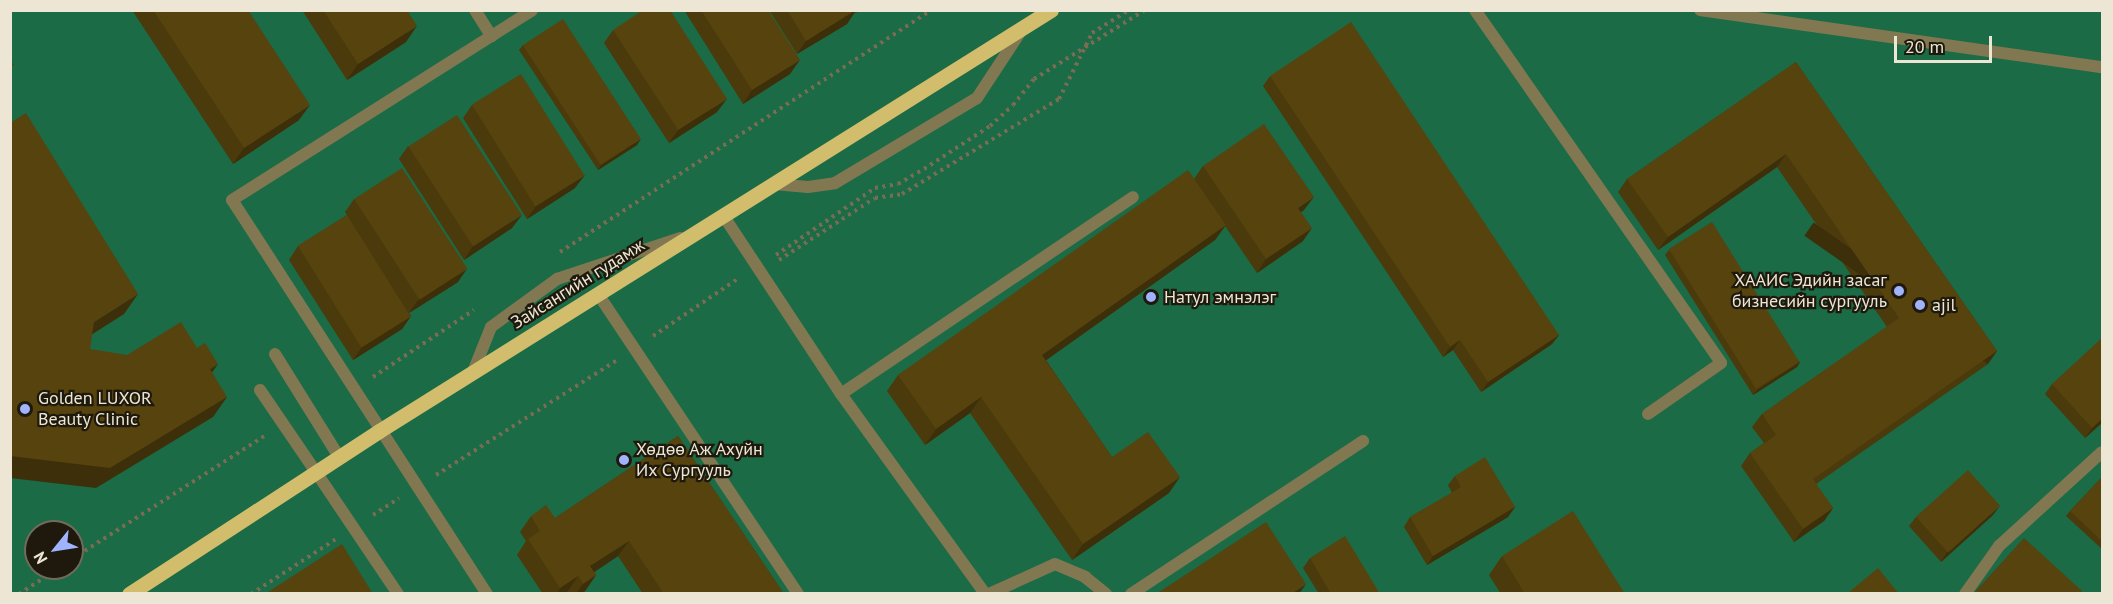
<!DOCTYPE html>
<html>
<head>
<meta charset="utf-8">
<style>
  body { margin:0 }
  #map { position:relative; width:2113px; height:604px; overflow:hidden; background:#3c3011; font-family:"PT Sans",sans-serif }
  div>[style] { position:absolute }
  .green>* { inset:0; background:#1b6b46 }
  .path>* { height:4px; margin-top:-2px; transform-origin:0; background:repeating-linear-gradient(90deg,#786d53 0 3px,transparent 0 7.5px) }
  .service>* { height:12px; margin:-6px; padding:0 6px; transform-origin:6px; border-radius:6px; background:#817852 }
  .minor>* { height:12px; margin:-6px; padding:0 6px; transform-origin:6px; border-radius:6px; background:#817852 }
  .tertiary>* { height:12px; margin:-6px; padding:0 6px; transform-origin:6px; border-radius:6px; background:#817852 }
  .primary>* { height:15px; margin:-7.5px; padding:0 7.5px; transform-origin:7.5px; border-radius:7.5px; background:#d1bd6c }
  .wall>* { inset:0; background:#4b3a0b }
  .shaded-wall>* { inset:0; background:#3d2f09; transform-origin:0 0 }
  .building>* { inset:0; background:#57430d; transform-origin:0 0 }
  .dots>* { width:16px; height:16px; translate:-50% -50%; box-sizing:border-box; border:3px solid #1e190c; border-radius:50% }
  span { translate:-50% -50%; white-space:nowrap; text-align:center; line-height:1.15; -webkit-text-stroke:4.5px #1e190c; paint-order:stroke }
  .poi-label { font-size:18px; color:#ede6d4 }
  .right { translate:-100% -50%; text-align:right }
  .left { translate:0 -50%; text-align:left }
  .street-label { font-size:18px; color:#ede6d4 }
  .frame { position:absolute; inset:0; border:12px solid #ede6d4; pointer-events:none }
  .north { position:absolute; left:24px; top:520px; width:60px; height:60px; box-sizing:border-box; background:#1e190c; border:2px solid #716b5c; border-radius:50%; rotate:240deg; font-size:16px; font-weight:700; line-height:24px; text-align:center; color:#ede6d4 }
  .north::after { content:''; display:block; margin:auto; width:21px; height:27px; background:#a0b3fd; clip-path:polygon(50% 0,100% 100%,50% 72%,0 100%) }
  .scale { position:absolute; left:1894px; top:36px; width:98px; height:27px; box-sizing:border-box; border:3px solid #ede6d4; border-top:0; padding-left:8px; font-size:18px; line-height:21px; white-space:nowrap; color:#ede6d4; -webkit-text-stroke:4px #1e190c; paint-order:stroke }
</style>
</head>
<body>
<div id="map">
  <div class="green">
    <div style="clip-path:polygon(evenodd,10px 11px,2102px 11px,2102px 593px,11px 593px,10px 11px,36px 532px,72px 532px,72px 568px,36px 568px,36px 532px)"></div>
  </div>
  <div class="path">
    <div style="left:560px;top:252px;width:443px;rotate:-33.1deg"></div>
    <div style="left:776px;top:255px;width:120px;rotate:-34.1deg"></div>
    <div style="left:875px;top:188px;width:23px;rotate:-10deg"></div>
    <div style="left:898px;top:184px;width:30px;rotate:-30deg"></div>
    <div style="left:924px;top:169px;width:79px;rotate:-33.1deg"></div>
    <div style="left:990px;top:126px;width:31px;rotate:-42deg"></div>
    <div style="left:1013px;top:105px;width:33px;rotate:-51deg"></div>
    <div style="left:1034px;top:79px;width:131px;rotate:-31.9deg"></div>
    <div style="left:779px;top:260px;width:114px;rotate:-32.9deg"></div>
    <div style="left:875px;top:198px;width:27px;rotate:-8deg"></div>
    <div style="left:902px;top:194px;width:184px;rotate:-31.2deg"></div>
    <div style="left:1059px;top:99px;width:74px;rotate:-63.4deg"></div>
    <div style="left:1092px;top:33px;width:44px;rotate:-31.9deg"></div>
    <div style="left:653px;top:336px;width:104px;rotate:-34deg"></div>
    <div style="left:373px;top:377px;width:121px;rotate:-33.6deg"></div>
    <div style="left:436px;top:475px;width:214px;rotate:-32.4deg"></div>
    <div style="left:373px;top:515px;width:31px;rotate:-33deg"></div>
    <div style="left:72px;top:559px;width:228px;rotate:-32.6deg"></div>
    <div style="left:19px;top:594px;width:48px;rotate:-33deg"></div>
    <div style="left:251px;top:594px;width:101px;rotate:-32.9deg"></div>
  </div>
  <div class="service">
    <div style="left:475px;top:10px;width:31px;rotate:58deg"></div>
    <div style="left:774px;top:184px;width:34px;rotate:5deg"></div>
    <div style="left:808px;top:187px;width:27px;rotate:-8deg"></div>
    <div style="left:835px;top:183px;width:165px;rotate:-30.9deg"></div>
    <div style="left:977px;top:98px;width:84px;rotate:-56.7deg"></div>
    <div style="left:598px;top:294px;width:361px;rotate:56.3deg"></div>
    <div style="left:275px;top:354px;width:121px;rotate:58.1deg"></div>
    <div style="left:473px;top:372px;width:48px;rotate:-68.2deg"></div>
    <div style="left:491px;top:327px;width:82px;rotate:-36deg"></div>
    <div style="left:557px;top:279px;width:130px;rotate:-18.4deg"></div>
    <div style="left:260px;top:390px;width:99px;rotate:55.7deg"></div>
    <div style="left:487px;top:594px;width:469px;rotate:-122.9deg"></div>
    <div style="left:232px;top:200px;width:355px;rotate:-32.3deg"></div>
  </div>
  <div class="minor">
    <div style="left:1475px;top:10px;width:430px;rotate:55.1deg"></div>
    <div style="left:1721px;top:363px;width:89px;rotate:145.1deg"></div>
    <div style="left:723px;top:215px;width:214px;rotate:56.6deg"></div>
    <div style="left:841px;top:394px;width:352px;rotate:-34deg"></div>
    <div style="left:841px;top:394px;width:246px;rotate:54.2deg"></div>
    <div style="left:316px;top:472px;width:147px;rotate:56.1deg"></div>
    <div style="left:989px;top:594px;width:72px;rotate:-24.4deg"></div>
    <div style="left:1055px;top:564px;width:33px;rotate:23deg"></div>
    <div style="left:1085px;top:577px;width:27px;rotate:39deg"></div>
    <div style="left:1131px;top:594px;width:278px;rotate:-33.4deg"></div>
    <div style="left:1965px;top:594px;width:59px;rotate:-54.7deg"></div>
    <div style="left:1999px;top:546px;width:139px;rotate:-42.4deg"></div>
  </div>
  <div class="tertiary">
    <div style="left:1700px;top:10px;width:406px;rotate:8.1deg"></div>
  </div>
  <div class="primary">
    <div style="left:129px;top:594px;width:298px;rotate:-33.1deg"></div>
    <div style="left:379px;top:431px;width:793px;rotate:-32.07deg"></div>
  </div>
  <div class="wall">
    <div style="clip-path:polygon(132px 10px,248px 10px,299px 120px,233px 164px)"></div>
    <div style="clip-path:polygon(302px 10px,407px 10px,406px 42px,347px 80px)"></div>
    <div style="clip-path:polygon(684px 10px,768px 10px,790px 74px,743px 104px)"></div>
    <div style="clip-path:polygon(769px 10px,859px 10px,856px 13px,855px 12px,847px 24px,797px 54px)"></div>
    <div style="clip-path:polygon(613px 30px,717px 112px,669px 143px,604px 43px)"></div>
    <div style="clip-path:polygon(523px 45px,637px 145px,598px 170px,519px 50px)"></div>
    <div style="clip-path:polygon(1796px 62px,1997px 351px,1988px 364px,1816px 484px,1833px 508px,1824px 521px,1794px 542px,1741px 466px,1750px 453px,1764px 443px,1752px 427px,1762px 414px,1887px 327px,1777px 167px,1658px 250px,1618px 192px,1627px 179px)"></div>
    <div style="clip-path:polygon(1270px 76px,1559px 335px,1552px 344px,1481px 392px,1453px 350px,1443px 357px,1263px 86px)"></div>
    <div style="clip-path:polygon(472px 105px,575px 188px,527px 219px,463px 118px)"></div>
    <div style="clip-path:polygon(408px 146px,512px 228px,464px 260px,399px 159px)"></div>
    <div style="clip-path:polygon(1203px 166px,1304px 210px,1301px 212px,1303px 241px,1257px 273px,1225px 226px,1215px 240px,1046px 360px,1112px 457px,1169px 493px,1072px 560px,970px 413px,925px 445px,887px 391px,898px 375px,1194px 179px)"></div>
    <div style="clip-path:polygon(354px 199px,458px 282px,409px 313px,411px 316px,402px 329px,353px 360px,289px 260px,298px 246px,347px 215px,345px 212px)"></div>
    <div style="clip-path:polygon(1669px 250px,1800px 362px,1797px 367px,1753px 395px,1665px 255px)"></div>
    <div style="clip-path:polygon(2052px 384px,2103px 422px,2085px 438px,2045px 394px)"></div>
    <div style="clip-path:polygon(678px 436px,784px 594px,643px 594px,618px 556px,594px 572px,596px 575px,585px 591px,581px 594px,568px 594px,567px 592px,565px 594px,543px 594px,517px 555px,526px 541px,520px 532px,531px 516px,555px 518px)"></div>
    <div style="clip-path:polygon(1455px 476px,1515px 507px,1508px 517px,1427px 565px,1404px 527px,1410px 517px,1452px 493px,1448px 485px)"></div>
    <div style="clip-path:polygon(2103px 476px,2103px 550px,2066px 516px,2070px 511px)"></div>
    <div style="clip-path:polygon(1993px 515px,1941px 562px,1909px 526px,1916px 517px)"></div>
    <div style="clip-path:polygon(1502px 556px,1625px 594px,1501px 594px,1489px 575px)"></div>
    <div style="clip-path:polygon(1310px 558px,1380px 594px,1319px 594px,1303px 568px)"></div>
  </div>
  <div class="shaded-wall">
    <div style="clip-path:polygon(856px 10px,847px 24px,797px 54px,806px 41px)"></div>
    <div style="clip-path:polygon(417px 26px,406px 42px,347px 80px,358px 64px)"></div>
    <div style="clip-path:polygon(800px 60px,790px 74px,743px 104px,752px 90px)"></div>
    <div style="clip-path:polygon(727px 99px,717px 112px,669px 143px,678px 130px)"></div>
    <div style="clip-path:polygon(310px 105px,299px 120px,233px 164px,244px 148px)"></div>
    <div style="clip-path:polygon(641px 139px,637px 145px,598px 170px,601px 165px)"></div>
    <div style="clip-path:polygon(1786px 154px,1777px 167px,1658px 250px,1668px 237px)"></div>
    <div style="clip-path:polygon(585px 175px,575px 188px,527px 219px,536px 206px)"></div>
    <div style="clip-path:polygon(1314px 197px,1304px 210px,1289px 221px,1298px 208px)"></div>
    <div style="clip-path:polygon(522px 215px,512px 228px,464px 260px,473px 246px)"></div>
    <div style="clip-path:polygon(1226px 225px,1215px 240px,1031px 371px,1042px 355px)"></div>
    <div style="clip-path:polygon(1312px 228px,1303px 241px,1257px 273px,1266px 259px)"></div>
    <div style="clip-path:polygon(467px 269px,458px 282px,409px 313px,418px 300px)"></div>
    <div style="clip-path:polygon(138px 294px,124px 314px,80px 342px,94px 322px)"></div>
    <div style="clip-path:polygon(411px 316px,402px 329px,353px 360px,362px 347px)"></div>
    <div style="clip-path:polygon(1559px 335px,1552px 344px,1481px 392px,1488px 382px)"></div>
    <div style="clip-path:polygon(1460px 340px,1453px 350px,1443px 357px,1450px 347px)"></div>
    <div style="left:1997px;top:351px;width:16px;height:224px;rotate:125deg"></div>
    <div style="clip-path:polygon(1800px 362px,1797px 367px,1753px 395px,1757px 390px)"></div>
    <div style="clip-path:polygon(218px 364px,204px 384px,210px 369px)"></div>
    <div style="clip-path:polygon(227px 397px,213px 417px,96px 488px,10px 478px,10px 456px)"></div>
    <div style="clip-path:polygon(981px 397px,970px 413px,925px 445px,936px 429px)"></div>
    <div style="clip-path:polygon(2103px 418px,2103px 422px,2085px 438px,2092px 428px)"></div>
    <div style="clip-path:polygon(1180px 477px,1169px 493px,1072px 560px,1083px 544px)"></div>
    <div style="clip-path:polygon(2000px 506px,1993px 515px,1941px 562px,1947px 552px)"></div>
    <div style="clip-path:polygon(1515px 507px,1508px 517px,1427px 565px,1433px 556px)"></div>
    <div style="clip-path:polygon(1833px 508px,1824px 521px,1794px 542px,1803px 529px)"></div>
    <div style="clip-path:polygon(629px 541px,618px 556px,581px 581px,590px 566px)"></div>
    <div style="clip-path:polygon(596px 575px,585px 591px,581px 594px,576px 594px,583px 584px)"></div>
    <div style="clip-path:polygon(578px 576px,567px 592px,565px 594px,557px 594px,560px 588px)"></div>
    <div style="clip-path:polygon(1306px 584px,1299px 594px,1291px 594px)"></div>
  </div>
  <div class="building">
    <div style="clip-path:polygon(153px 10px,248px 10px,310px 105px,244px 148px)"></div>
    <div style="clip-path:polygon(323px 10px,407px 10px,417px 26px,358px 64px)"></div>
    <div style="clip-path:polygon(643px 10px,670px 10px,727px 99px,678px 130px,613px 30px)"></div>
    <div style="clip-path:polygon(701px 10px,768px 10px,800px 60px,752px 90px)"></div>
    <div style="clip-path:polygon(787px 10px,856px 10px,806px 41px)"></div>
    <div style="left:563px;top:19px;width:143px;height:48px;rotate:57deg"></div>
    <div style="clip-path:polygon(1351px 22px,1559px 335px,1488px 382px,1460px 340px,1450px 347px,1270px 76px)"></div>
    <div style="clip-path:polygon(10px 60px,14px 65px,10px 67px)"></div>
    <div style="clip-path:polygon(1796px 62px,1997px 351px,1813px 479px,1833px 508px,1803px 529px,1750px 453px,1776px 435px,1762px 414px,1899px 318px,1786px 154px,1668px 237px,1627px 179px)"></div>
    <div style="left:521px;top:74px;width:120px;height:58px;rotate:58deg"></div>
    <div style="clip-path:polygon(26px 113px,138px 294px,94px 322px,90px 349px,127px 355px,181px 322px,197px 348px,205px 343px,218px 364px,210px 369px,227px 397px,110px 468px,10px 456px,10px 123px)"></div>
    <div style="left:457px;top:115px;width:119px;height:58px;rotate:57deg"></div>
    <div style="clip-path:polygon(1264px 124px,1314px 197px,1298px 208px,1312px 228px,1266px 259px,1203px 166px)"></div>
    <div style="left:402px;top:168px;width:120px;height:57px;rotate:57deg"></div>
    <div style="clip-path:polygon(1188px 170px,1226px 225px,1042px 355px,1112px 457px,1148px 432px,1180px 477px,1083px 544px,981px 397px,936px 429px,898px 375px)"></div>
    <div style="left:347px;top:215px;width:120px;height:58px;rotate:58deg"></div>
    <div style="left:1712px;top:222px;width:165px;height:51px;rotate:58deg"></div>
    <div style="clip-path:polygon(2103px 337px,2103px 418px,2092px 428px,2052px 384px)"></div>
    <div style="clip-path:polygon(678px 436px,784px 594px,664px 594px,629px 541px,590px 566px,596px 575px,583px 584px,578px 576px,560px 588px,528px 539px,540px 531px,531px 516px,546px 505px,555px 518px)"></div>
    <div style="clip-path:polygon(1485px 457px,1515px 507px,1433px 556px,1410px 517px,1461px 487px,1455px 476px)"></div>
    <div style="left:1968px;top:470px;width:48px;height:70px;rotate:48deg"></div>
    <div style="clip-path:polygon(2103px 476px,2103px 542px,2070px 511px)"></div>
    <div style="clip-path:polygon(1573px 511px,1625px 594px,1525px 594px,1502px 556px)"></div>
    <div style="clip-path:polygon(1266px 522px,1306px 584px,1291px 594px,1156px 594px)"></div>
    <div style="clip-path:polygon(1345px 536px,1380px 594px,1331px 594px,1310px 558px)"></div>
    <div style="clip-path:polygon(2024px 538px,2082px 591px,2080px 594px,1973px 594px)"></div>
    <div style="clip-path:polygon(342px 544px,373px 594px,265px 594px)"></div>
    <div style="clip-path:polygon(1878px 568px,1899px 594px,1847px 594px)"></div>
  </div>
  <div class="dots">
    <div style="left:1899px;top:291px;background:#a0b3fd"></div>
    <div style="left:1151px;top:297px;background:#a0b3fd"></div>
    <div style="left:1920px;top:305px;background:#a0b3fd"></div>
    <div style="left:25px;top:409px;background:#a0b3fd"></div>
    <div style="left:624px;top:460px;background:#a0b3fd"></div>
  </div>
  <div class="poi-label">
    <span class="right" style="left:1887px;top:291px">ХААИС Эдийн засаг<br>бизнесийн сургууль</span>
    <span class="left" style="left:1164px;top:297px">Натул эмнэлэг</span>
    <span class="left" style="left:1932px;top:305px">ajil</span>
    <span class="left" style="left:38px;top:409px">Golden LUXOR<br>Beauty Clinic</span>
    <span class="left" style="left:636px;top:460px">Хөдөө Аж Ахуйн<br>Их Сургууль</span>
  </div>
  <div class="street-label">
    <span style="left:578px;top:284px;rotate:-32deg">Зайсангийн гудамж</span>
  </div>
  <div class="frame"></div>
  <div class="north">N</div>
  <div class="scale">20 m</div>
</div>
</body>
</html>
